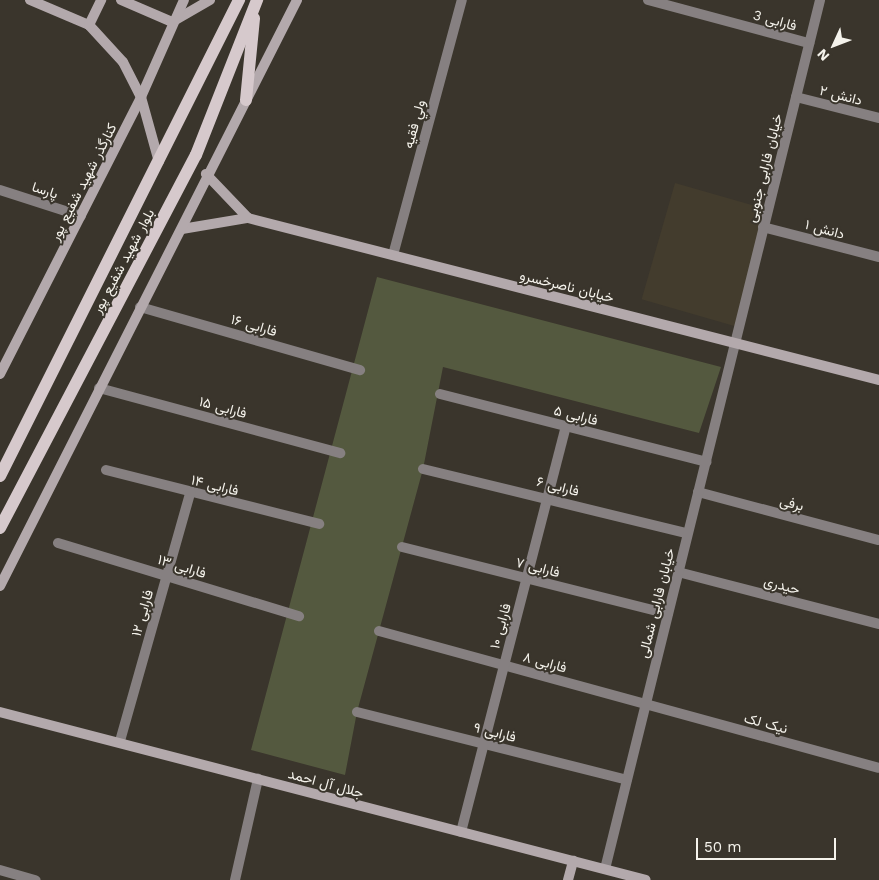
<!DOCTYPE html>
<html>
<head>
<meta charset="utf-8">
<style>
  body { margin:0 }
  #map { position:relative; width:879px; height:880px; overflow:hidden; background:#3a352c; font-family:"Work Sans",Vazirmatn,sans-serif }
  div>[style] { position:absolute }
  .built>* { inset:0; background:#433c2d; transform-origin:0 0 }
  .green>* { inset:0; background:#54593f }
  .street>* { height:10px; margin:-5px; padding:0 5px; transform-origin:5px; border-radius:5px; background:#868081 }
  .secondary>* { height:10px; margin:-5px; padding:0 5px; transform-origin:5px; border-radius:5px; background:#b3a9ac }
  .primary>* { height:12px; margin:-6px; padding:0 6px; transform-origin:6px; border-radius:6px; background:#d6c9cc }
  span { translate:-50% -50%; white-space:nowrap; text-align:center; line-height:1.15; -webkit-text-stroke:4px #3a352c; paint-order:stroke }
  .street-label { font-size:14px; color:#f5f3ec }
  .north { position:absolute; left:809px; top:20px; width:50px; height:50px; -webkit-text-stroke:4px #3a352c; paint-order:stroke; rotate:227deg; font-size:14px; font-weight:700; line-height:20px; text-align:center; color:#f5f3ec }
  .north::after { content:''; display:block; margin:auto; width:18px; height:22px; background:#f5f3ec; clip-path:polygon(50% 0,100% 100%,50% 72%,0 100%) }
  .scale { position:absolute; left:696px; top:838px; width:140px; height:22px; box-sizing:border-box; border:2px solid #f5f3ec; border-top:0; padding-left:6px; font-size:15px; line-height:18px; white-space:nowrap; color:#f5f3ec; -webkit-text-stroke:4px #3a352c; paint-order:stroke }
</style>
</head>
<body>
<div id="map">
  <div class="built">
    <div style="left:675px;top:183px;width:100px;height:121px;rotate:16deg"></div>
  </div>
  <div class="green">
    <div style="clip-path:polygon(377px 277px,721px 367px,699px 433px,443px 367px,423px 469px,357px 712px,345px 775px,251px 750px)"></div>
  </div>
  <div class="street">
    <div style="left:648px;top:0;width:167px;rotate:15deg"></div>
    <div style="left:796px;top:97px;width:86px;rotate:14.2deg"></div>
    <div style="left:0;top:190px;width:85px;rotate:17.8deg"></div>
    <div style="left:763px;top:227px;width:120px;rotate:14.5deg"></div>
    <div style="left:393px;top:255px;width:264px;rotate:-74.9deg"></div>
    <div style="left:140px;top:307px;width:229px;rotate:16deg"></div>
    <div style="left:99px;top:388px;width:250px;rotate:15.1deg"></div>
    <div style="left:440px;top:394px;width:275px;rotate:14.3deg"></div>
    <div style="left:423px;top:469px;width:271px;rotate:13.7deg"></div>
    <div style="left:106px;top:470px;width:220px;rotate:14.2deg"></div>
    <div style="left:698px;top:492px;width:187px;rotate:14.9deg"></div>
    <div style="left:58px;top:543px;width:252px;rotate:16.9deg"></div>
    <div style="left:402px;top:547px;width:274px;rotate:14.1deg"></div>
    <div style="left:678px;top:572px;width:208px;rotate:14.5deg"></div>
    <div style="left:379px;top:631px;width:518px;rotate:15.32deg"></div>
    <div style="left:357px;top:712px;width:278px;rotate:14.1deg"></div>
    <div style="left:120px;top:741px;width:258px;rotate:-74.2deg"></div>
    <div style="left:461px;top:832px;width:419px;rotate:-75.5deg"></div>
    <div style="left:605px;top:869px;width:895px;rotate:-76.1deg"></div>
    <div style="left:0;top:870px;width:37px;rotate:16deg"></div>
    <div style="left:235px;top:880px;width:104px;rotate:-77.2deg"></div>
  </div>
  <div class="secondary">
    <div style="left:30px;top:0;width:64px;rotate:23deg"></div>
    <div style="left:89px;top:25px;width:50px;rotate:47.4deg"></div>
    <div style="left:123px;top:62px;width:39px;rotate:63deg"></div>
    <div style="left:141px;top:97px;width:67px;rotate:74.5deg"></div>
    <div style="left:121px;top:0;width:56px;rotate:23.3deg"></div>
    <div style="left:172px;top:22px;width:44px;rotate:-30.1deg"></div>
    <div style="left:89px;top:25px;width:28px;rotate:-64deg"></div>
    <div style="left:248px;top:218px;width:651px;rotate:14.4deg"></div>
    <div style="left:182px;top:229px;width:67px;rotate:-9.5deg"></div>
    <div style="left:248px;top:218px;width:61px;rotate:-133.7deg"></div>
    <div style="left:0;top:374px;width:311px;rotate:-63deg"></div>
    <div style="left:141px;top:97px;width:106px;rotate:-66.1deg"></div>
    <div style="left:0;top:586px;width:657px;rotate:-63.12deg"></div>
    <div style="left:0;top:712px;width:667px;rotate:14.58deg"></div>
    <div style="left:568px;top:880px;width:20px;rotate:-75deg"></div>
  </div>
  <div class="primary">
    <div style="left:246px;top:100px;width:82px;rotate:-84.4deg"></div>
    <div style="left:0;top:476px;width:533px;rotate:-63.34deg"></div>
    <div style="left:0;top:528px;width:421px;rotate:-62.3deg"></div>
    <div style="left:196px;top:155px;width:167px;rotate:-68.5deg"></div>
  </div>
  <div class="street-label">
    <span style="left:775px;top:20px;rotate:15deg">فارابی 3</span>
    <span style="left:841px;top:95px;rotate:14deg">دانش ۲</span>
    <span style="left:414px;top:124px;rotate:-75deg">ولي فقيه</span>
    <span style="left:764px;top:168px;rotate:-76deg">خیابان فارابی جنوبی</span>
    <span style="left:83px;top:182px;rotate:-63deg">کنارگذر شهید شفیع پور</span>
    <span style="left:45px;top:190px;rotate:18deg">پارسا</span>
    <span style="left:825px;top:229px;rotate:15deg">دانش ۱</span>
    <span style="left:123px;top:261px;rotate:-62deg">بلوار شهید شفیع پور</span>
    <span style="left:567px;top:286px;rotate:14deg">خیابان ناصرخسرو</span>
    <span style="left:254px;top:325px;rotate:16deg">فارابی ۱۶</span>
    <span style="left:223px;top:407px;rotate:15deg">فارابی ۱۵</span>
    <span style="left:576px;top:415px;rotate:14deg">فارابی ۵</span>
    <span style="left:215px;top:485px;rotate:14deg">فارابی ۱۴</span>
    <span style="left:558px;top:486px;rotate:14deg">فارابی ۶</span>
    <span style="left:792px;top:503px;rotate:15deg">برفی</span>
    <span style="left:182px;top:566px;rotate:17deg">فارابی ۱۳</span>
    <span style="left:538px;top:567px;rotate:14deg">فارابی ۷</span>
    <span style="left:782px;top:585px;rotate:15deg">حیدری</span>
    <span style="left:656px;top:603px;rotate:-76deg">خیابان فارابی شمالی</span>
    <span style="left:142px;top:613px;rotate:-74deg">فارابی ۱۲</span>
    <span style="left:500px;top:626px;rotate:-75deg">فارابی ۱۰</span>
    <span style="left:545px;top:662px;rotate:15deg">فارابی ۸</span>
    <span style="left:766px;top:723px;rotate:15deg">نیک لک</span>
    <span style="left:495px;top:732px;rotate:14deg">فارابی ۹</span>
    <span style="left:326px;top:783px;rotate:15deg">جلال آل احمد</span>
  </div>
  <div class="north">N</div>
  <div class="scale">50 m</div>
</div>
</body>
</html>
